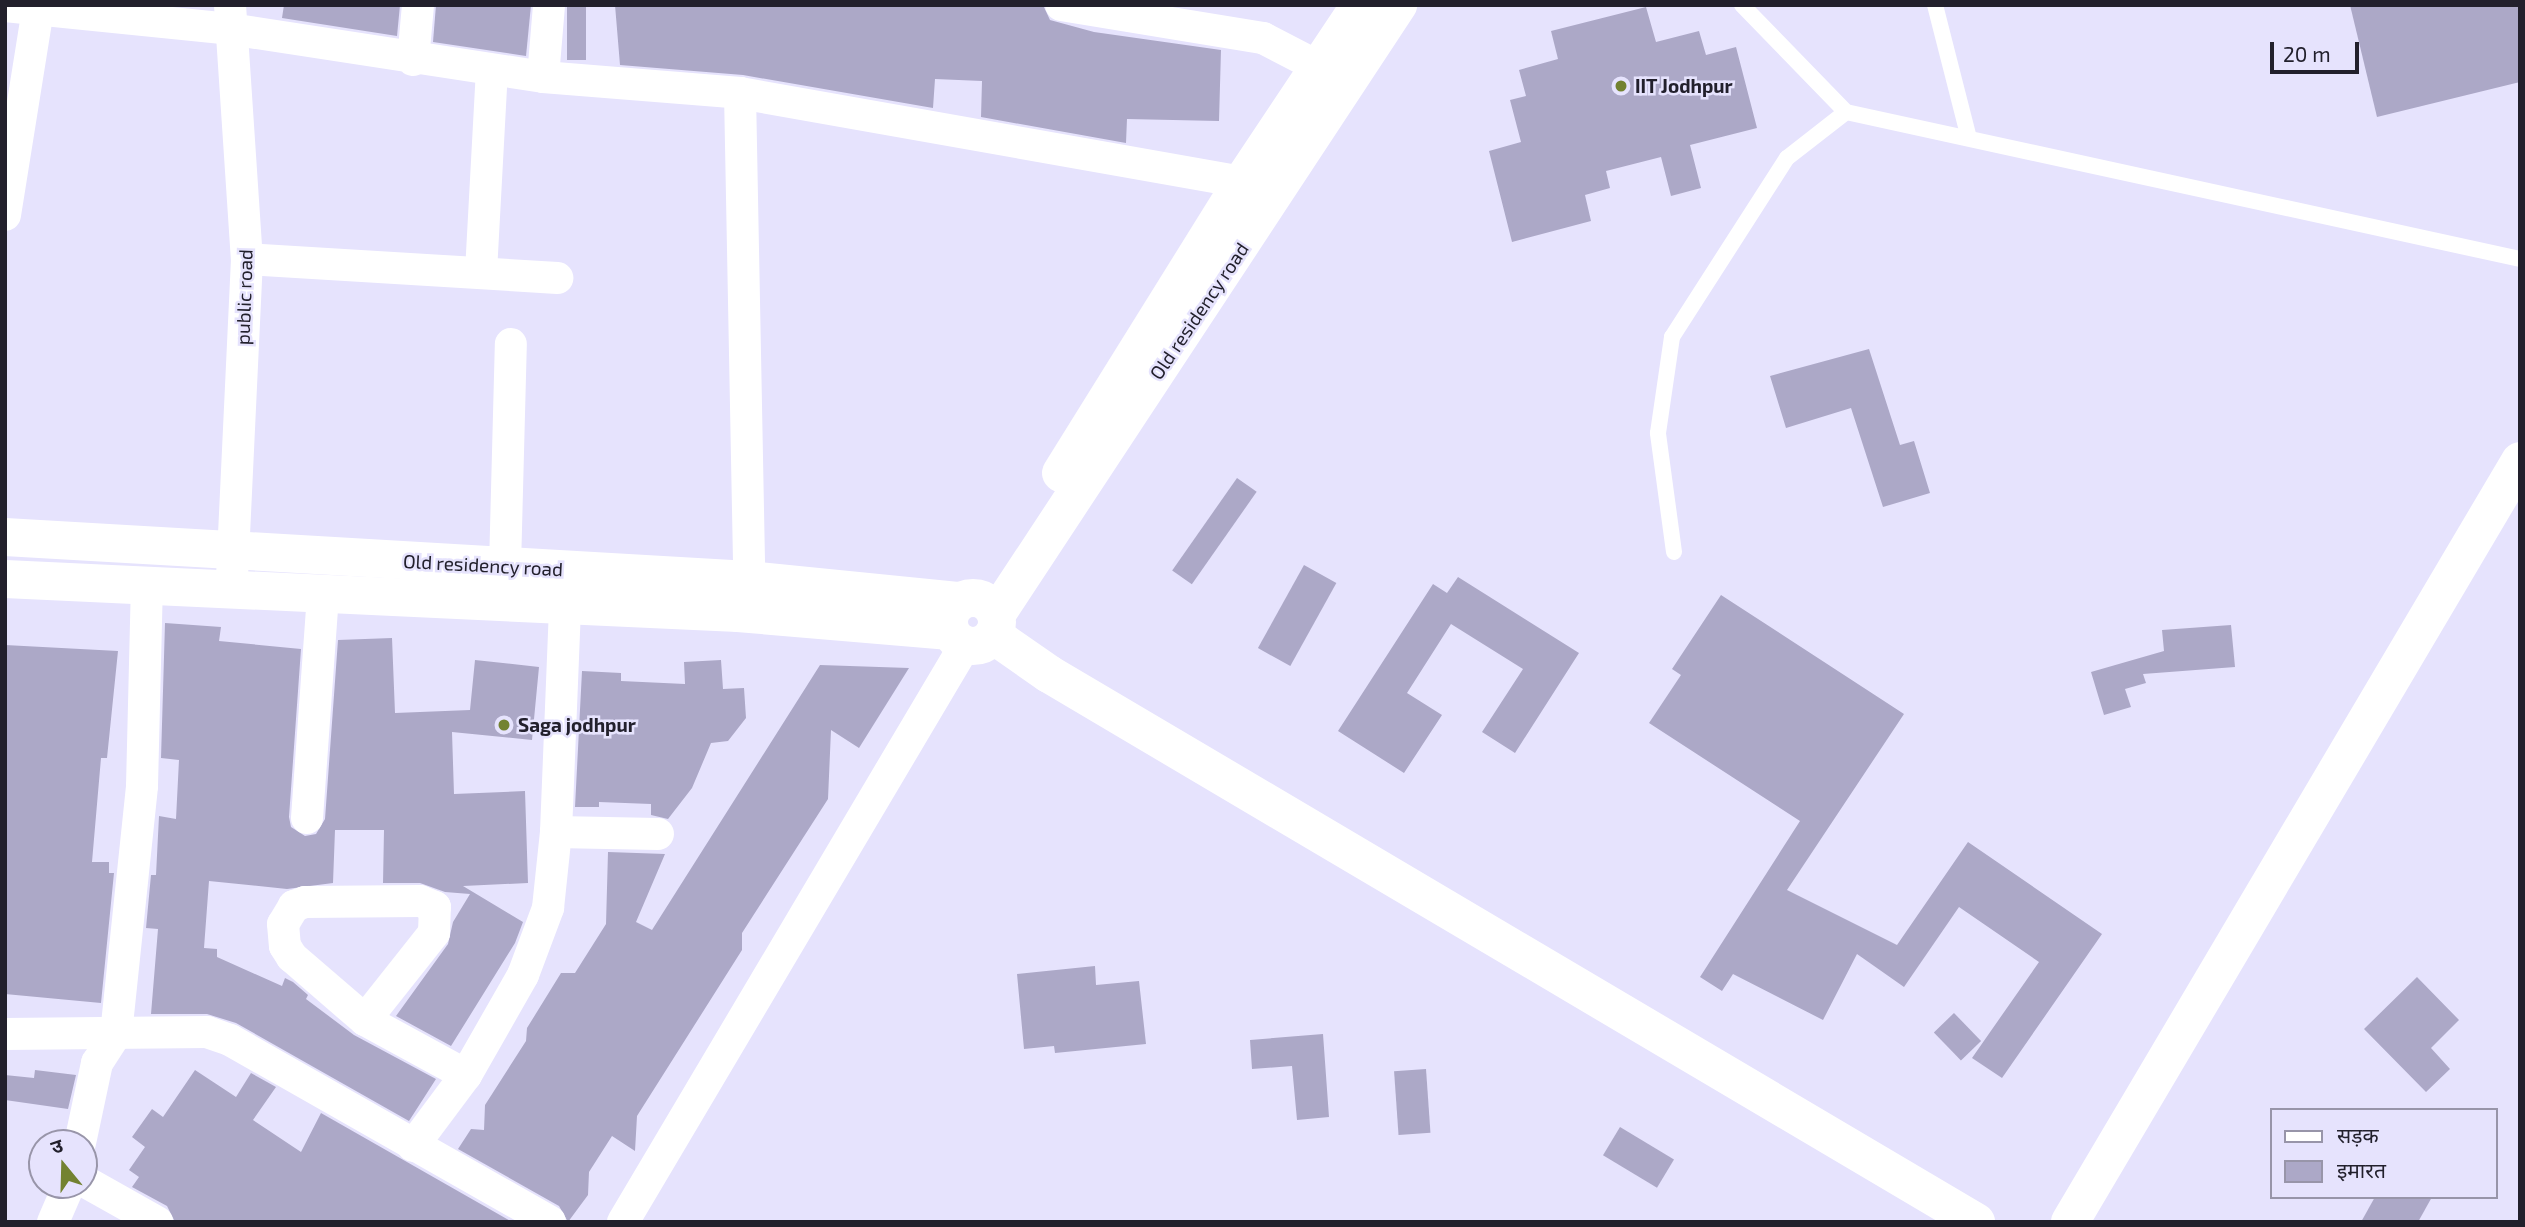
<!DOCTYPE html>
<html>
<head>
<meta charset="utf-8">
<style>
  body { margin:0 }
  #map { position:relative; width:2525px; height:1227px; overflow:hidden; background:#e6e3fd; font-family:"Exo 2","Noto Sans Devanagari",sans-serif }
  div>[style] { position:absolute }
  .building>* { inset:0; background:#aca8c7; transform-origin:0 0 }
  .service>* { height:16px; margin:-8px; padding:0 8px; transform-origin:8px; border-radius:8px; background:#fff }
  .minor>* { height:32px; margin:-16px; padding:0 16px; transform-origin:16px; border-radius:16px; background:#fff }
  .tertiary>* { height:38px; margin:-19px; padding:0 19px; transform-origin:19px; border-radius:19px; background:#fff }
  .trunk>* { height:38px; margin:-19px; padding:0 19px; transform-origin:19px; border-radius:19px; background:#fff }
  .trunk>.ring { margin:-19px; padding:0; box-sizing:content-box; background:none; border:38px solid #fff; border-radius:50% }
  .dots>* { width:19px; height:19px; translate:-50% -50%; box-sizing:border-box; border:4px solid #e6e3fd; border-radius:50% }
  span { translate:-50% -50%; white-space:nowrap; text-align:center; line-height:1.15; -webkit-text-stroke:5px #e6e3fd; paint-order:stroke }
  .poi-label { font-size:19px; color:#22202c; font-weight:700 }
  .left { translate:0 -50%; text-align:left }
  .street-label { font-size:19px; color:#22202c }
  .frame { position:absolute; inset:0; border:7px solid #22202c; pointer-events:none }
  .legend { position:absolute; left:2270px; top:1108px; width:228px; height:91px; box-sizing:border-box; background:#e6e3fd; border:2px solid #9895a9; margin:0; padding:9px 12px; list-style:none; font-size:21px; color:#22202c }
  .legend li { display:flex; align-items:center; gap:14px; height:35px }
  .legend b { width:35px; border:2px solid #9895a9 }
  .north { position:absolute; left:28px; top:1129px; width:70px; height:70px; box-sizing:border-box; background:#e6e3fd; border:2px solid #9895a9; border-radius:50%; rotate:341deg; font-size:19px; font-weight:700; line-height:28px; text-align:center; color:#22202c }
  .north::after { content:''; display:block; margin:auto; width:24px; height:32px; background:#738231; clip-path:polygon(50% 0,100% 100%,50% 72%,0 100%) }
  .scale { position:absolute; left:2270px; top:42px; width:89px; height:32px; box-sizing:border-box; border:4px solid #22202c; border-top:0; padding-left:9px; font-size:21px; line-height:24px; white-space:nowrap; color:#22202c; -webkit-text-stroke:5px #e6e3fd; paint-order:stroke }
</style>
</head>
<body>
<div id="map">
  <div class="building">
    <div style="clip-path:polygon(284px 5px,400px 5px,397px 36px,282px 18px)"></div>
    <div style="clip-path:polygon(436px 5px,531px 5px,526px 56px,433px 42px)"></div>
    <div style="left:567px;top:5px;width:19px;height:55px"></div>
    <div style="clip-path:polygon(615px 5px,1043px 5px,1050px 20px,1094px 32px,1221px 50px,1219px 121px,1127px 119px,1126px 143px,981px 117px,982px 81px,935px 79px,933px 108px,743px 75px,620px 65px)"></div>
    <div style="clip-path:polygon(2350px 5px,2520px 5px,2520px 82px,2377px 117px)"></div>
    <div style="clip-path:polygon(1646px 7px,1656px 42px,1699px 31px,1706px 55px,1736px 47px,1757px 128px,1690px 145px,1701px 188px,1671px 196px,1661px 157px,1606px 171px,1610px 188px,1585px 195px,1591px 221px,1512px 242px,1489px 151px,1521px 142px,1510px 100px,1526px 96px,1519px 70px,1558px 59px,1551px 31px)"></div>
    <div style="clip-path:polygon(1869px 349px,1900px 445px,1914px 441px,1930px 493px,1883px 507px,1851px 408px,1786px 428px,1770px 376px)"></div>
    <div style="left:1237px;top:478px;width:24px;height:113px;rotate:35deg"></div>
    <div style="left:1304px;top:565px;width:37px;height:95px;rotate:29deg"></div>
    <div style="clip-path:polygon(1458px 577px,1579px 653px,1515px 753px,1482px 732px,1523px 669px,1451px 624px,1407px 693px,1442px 715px,1404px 773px,1338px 731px,1433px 584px,1447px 593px)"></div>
    <div style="clip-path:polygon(1721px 595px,1904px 714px,1787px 890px,1897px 945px,1968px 842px,2102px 934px,2002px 1078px,1972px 1058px,2039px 962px,1959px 907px,1904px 987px,1857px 954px,1823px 1020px,1733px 974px,1722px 991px,1700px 977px,1800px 821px,1649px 723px,1681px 675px,1672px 669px)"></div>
    <div style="clip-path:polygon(165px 623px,221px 627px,219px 641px,301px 649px,289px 817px,291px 827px,305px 836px,316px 834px,325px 819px,338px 640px,392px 638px,395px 713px,470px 710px,475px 660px,539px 667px,532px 740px,452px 732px,454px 794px,525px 791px,528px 883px,463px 886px,523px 922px,515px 943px,451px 1046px,396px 1016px,448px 944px,453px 922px,470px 894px,445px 892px,420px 883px,383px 883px,384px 830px,335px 830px,333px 883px,287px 889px,209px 881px,204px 948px,217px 949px,217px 957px,282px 986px,285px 978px,293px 982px,308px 995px,306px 999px,354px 1035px,436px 1079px,409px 1121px,236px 1023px,207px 1014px,151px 1014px,158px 929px,146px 928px,151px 875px,156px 875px,159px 816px,176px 819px,179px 760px,161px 758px)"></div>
    <div style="clip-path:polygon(2231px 625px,2235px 667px,2143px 674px,2146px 683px,2125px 689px,2131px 707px,2104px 715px,2091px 672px,2164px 651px,2162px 630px)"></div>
    <div style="clip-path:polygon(5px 645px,118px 651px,107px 758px,101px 758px,92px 862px,109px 862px,109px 873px,114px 873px,101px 1003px,5px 994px)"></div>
    <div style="clip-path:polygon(721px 660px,723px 689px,744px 688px,746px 718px,728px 741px,711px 743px,692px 788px,668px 819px,651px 815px,651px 804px,599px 802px,599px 807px,575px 807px,582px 671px,621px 673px,621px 681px,685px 684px,684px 662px)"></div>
    <div style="clip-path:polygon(820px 665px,909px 668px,859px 748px,831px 730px,828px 799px,742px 933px,742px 950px,637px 1116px,635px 1151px,612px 1136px,589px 1172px,588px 1195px,568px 1222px,559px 1206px,458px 1149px,471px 1129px,484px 1130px,485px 1105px,526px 1041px,527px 1028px,561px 973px,575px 973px,606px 924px,608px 852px,665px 854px,636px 922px,652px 930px)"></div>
    <div style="clip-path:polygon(1095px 966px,1096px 985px,1139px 981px,1146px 1044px,1055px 1053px,1054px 1046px,1024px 1049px,1017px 974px)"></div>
    <div style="clip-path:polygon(2417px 977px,2459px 1020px,2431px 1048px,2450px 1069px,2426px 1092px,2364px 1029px)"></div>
    <div style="left:1954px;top:1013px;width:39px;height:28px;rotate:46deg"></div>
    <div style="clip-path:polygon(1323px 1034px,1329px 1117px,1297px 1120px,1292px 1066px,1252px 1069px,1250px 1040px)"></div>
    <div style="left:1426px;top:1069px;width:64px;height:32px;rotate:86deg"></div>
    <div style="clip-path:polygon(35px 1070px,76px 1075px,68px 1109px,5px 1100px,5px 1075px,34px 1078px)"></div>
    <div style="clip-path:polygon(195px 1070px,236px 1097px,251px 1073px,276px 1087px,253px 1120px,301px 1152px,321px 1113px,512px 1222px,175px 1222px,167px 1206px,132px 1187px,139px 1177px,129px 1170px,145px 1147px,132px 1137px,152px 1109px,163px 1117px)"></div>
    <div style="left:1620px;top:1127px;width:63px;height:33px;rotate:31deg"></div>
    <div style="clip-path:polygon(2375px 1197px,2432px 1197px,2418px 1222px,2361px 1222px)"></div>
  </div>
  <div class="service">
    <div style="left:1742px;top:5px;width:149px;rotate:45.8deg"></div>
    <div style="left:1846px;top:112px;width:690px;rotate:12.3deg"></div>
    <div style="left:1935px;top:5px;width:137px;rotate:75.7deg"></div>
    <div style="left:1674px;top:552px;width:120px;rotate:-97.7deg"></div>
    <div style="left:1658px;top:433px;width:97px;rotate:-81.7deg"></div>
    <div style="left:1672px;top:337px;width:213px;rotate:-57.3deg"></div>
    <div style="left:1787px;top:158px;width:75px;rotate:-37.9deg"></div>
  </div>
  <div class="minor">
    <div style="left:230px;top:5px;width:255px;rotate:86.2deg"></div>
    <div style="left:247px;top:259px;width:316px;rotate:92.7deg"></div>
    <div style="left:1061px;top:5px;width:205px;rotate:9.3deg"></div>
    <div style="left:1263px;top:38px;width:63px;rotate:27.4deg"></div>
    <div style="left:5px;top:6px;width:226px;rotate:5.8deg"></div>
    <div style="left:230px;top:29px;width:317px;rotate:8.7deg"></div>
    <div style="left:543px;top:77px;width:198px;rotate:4.6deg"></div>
    <div style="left:740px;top:93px;width:510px;rotate:10.05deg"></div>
    <div style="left:413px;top:60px;width:55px;rotate:-84.8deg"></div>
    <div style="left:543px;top:77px;width:72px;rotate:-85.2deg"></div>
    <div style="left:740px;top:93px;width:487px;rotate:88.9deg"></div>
    <div style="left:5px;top:215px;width:209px;rotate:-80.9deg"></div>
    <div style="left:247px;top:259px;width:311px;rotate:3.5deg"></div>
    <div style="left:481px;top:272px;width:202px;rotate:-86.9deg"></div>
    <div style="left:505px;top:567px;width:223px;rotate:-88.5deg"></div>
    <div style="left:307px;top:818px;width:224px;rotate:-85.9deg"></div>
    <div style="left:556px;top:832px;width:102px;rotate:1.1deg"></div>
    <div style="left:365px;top:1020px;width:111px;rotate:-51.6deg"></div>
    <div style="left:434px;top:933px;width:26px;rotate:-88deg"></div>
    <div style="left:435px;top:907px;width:16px;rotate:-158deg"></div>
    <div style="left:420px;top:901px;width:115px;rotate:179.5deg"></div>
    <div style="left:305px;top:902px;width:12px;rotate:160deg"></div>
    <div style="left:294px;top:906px;width:21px;rotate:121deg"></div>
    <div style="left:283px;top:924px;width:22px;rotate:85deg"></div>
    <div style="left:285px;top:946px;width:13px;rotate:58deg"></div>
    <div style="left:292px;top:957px;width:96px;rotate:40.8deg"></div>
    <div style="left:365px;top:1020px;width:115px;rotate:28.6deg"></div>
    <div style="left:5px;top:1034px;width:202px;rotate:-0.6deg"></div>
    <div style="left:207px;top:1032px;width:24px;rotate:19deg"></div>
    <div style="left:230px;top:1040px;width:368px;rotate:29.6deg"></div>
    <div style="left:80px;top:1143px;width:82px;rotate:-78deg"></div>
    <div style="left:97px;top:1063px;width:35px;rotate:-57deg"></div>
    <div style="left:116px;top:1034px;width:249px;rotate:-84deg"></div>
    <div style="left:142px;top:786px;width:200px;rotate:-88.6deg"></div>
    <div style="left:413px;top:1146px;width:89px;rotate:-53.3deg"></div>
    <div style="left:466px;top:1075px;width:115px;rotate:-60.3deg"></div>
    <div style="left:523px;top:975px;width:72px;rotate:-69.5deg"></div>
    <div style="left:548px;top:908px;width:76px;rotate:-84deg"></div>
    <div style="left:556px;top:832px;width:226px;rotate:-87.7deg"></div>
    <div style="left:84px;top:1181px;width:84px;rotate:29.3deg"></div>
    <div style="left:53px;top:1222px;width:40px;rotate:-66.6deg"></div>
    <div style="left:623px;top:1222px;width:671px;rotate:-59.34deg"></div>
  </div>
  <div class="tertiary">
    <div style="left:993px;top:635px;width:68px;rotate:34.9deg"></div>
    <div style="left:1049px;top:674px;width:1077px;rotate:30.59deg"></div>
    <div style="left:2070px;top:1222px;width:884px;rotate:-59.4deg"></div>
  </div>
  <div class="trunk">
    <div style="left:1061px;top:473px;width:343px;rotate:-58.1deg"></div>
    <div style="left:1242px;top:182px;width:213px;rotate:-56.3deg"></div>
    <div style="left:5px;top:537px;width:745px;rotate:3.31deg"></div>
    <div style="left:749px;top:580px;width:212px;rotate:5.7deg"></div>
    <div style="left:5px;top:579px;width:734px;rotate:2.66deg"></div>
    <div style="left:738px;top:613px;width:213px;rotate:4.9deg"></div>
    <div class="ring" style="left:949px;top:598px;width:10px;height:10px"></div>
    <div style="left:996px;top:615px;width:731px;rotate:-56.61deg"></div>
  </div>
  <div class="dots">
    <div style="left:1621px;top:86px;background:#738231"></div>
    <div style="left:504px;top:725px;background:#738231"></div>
  </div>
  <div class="poi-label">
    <span class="left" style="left:1635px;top:86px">IIT Jodhpur</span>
    <span class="left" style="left:518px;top:725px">Saga jodhpur</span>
  </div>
  <div class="street-label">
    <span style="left:244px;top:297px;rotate:-88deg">public road</span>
    <span style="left:1199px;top:311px;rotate:-56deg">Old residency road</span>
    <span style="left:483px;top:565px;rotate:3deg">Old residency road</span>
  </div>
  <div class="frame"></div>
  <ul class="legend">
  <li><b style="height:9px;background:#fff"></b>सड़क</li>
  <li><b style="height:19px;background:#aca8c7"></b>इमारत</li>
  </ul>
  <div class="north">उ</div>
  <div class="scale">20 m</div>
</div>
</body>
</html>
